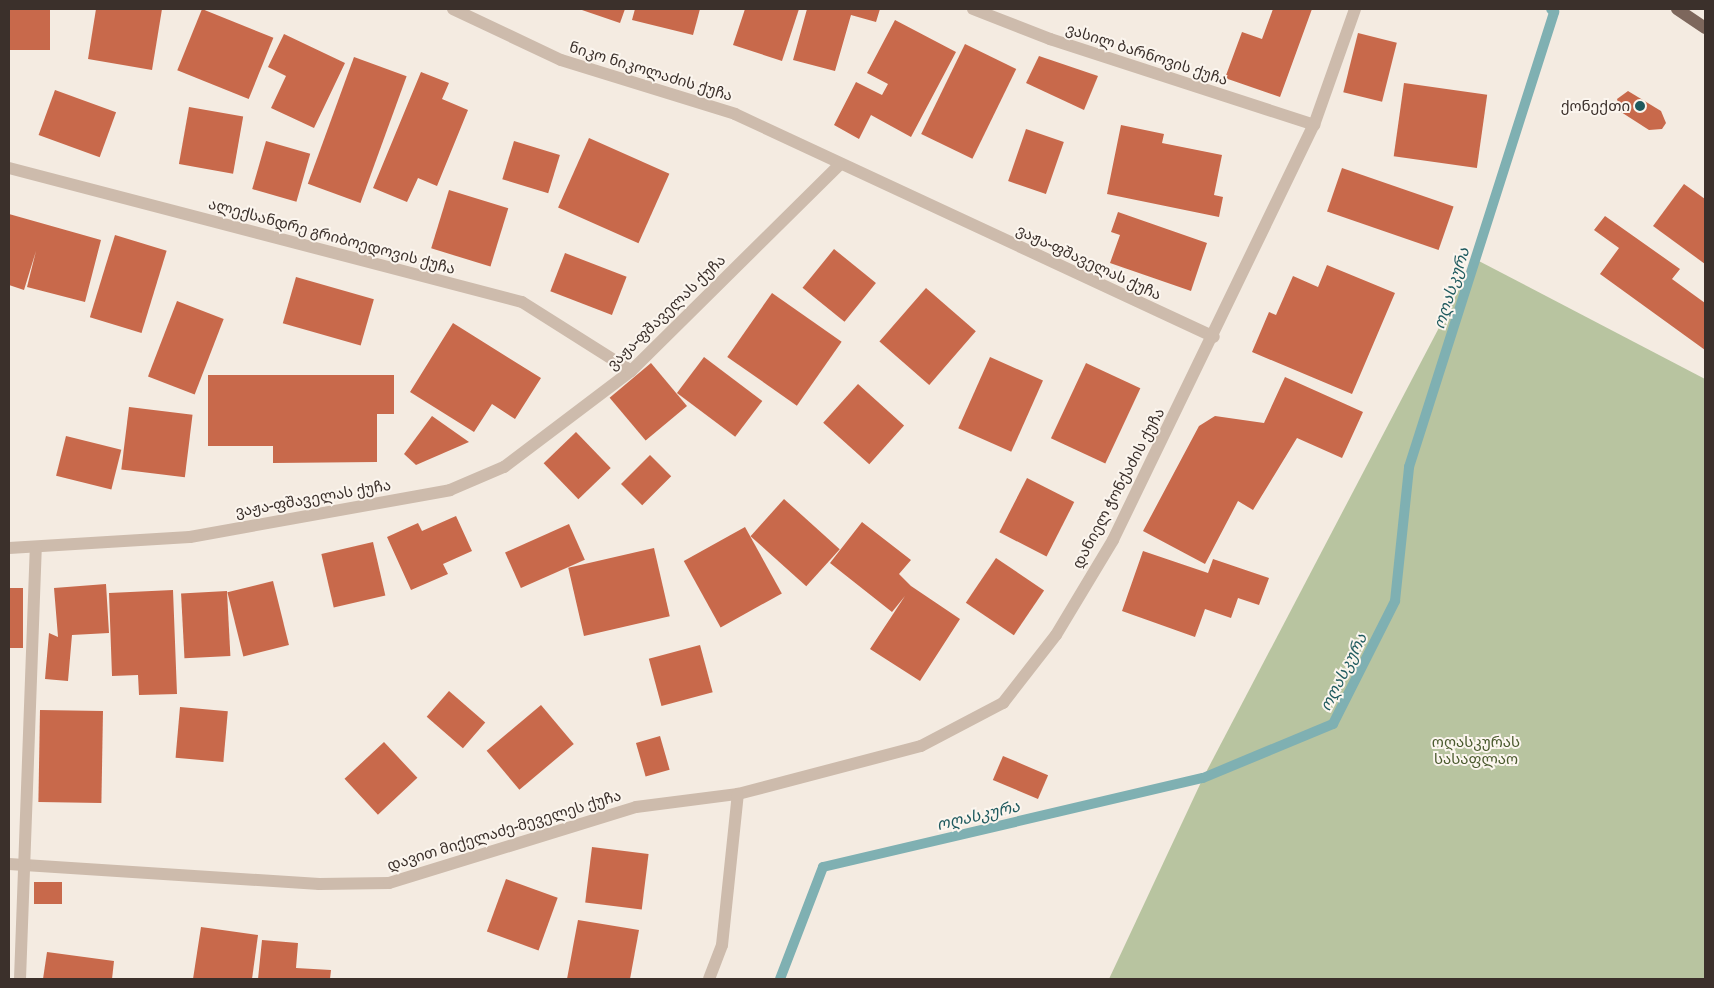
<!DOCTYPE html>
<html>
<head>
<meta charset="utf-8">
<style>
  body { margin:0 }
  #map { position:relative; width:1714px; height:988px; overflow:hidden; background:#f4ebe1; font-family:"Archivo Narrow","Noto Sans Georgian",sans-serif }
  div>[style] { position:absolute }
  .green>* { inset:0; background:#b8c4a0 }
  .stream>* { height:10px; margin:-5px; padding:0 5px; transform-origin:5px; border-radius:5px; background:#7fb0b2 }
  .building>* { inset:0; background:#c8694b; transform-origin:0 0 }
  .minor>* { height:12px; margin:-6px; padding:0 6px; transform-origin:6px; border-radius:6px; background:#cdbbac }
  .major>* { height:12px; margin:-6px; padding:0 6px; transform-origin:6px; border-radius:6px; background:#7d675c }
  .dots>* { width:14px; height:14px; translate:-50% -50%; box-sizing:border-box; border:2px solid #fbf5ee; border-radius:50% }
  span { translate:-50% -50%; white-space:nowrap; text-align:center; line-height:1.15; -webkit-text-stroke:4px #fbf5ee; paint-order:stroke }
  .street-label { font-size:15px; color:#3b302b }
  .poi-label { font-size:15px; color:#3b302b }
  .right { translate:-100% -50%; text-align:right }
  .park-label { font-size:15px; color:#4a5a2e }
  .water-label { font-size:16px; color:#1f5a5e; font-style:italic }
  .frame { position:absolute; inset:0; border:10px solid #3b302b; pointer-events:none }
</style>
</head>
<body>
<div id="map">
  <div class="green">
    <div style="clip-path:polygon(1475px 259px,1705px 379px,1705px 979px,1109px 979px,1203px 778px)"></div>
  </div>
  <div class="stream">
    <div style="left:780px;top:979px;width:120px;rotate:-69deg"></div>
    <div style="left:823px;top:867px;width:390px;rotate:-13.2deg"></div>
    <div style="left:1203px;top:778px;width:141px;rotate:-22.6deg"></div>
    <div style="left:1333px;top:724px;width:138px;rotate:-63.2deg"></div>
    <div style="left:1395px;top:601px;width:135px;rotate:-84deg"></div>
    <div style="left:1409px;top:467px;width:478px;rotate:-72.3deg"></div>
    <div style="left:1554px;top:12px;width:4px;rotate:-135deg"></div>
  </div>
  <div class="building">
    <div style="left:9px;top:9px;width:41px;height:41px"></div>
    <div style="clip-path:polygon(96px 9px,162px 9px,152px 70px,88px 59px)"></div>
    <div style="left:202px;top:9px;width:77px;height:66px;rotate:22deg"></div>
    <div style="clip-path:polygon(579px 9px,625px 9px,620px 23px)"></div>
    <div style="clip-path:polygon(635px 9px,700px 9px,693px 35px,632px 20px)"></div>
    <div style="clip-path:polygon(745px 9px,799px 9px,782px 61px,733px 45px)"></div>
    <div style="clip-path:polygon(807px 9px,880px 9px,876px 22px,851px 15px,835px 71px,793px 60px)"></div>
    <div style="clip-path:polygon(1273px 9px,1312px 9px,1280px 97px,1225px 78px,1242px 32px,1262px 39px)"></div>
    <div style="clip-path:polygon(895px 20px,956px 52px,911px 137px,871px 115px,859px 139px,834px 125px,856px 82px,882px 95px,888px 84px,867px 73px)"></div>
    <div style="left:1358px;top:33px;width:40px;height:61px;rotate:14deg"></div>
    <div style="clip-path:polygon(284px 34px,345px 63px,314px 128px,271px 108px,286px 76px,268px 67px)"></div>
    <div style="left:965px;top:44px;width:57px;height:100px;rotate:26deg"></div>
    <div style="clip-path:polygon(1039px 56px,1098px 76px,1084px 110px,1026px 83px)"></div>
    <div style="left:354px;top:57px;width:56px;height:135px;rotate:20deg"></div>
    <div style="clip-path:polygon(421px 72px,449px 83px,442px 99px,468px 110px,437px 186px,418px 178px,407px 202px,373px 188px)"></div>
    <div style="left:1404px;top:83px;width:84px;height:74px;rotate:8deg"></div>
    <div style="left:55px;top:90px;width:65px;height:48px;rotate:20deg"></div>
    <div style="clip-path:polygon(1628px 91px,1661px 111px,1666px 123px,1662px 129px,1649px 130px,1621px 112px,1617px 99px)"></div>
    <div style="left:189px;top:107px;width:55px;height:58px;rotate:10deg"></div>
    <div style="clip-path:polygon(1121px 125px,1164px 134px,1162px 143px,1222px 155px,1214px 195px,1223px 197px,1219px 217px,1107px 194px)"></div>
    <div style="left:1026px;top:129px;width:40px;height:55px;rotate:19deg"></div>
    <div style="left:589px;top:138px;width:88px;height:76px;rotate:24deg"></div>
    <div style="left:266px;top:141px;width:46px;height:50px;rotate:16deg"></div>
    <div style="left:514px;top:141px;width:48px;height:40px;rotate:17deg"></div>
    <div style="left:1342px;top:168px;width:118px;height:46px;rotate:19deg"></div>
    <div style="clip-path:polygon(1684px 184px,1705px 199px,1705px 264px,1653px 226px)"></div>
    <div style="left:449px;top:190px;width:62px;height:61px;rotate:17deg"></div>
    <div style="clip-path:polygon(1118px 212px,1207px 243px,1191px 291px,1110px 263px,1120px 235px,1111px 232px)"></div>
    <div style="clip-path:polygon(9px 214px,101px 240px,85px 302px,27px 287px,36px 251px,24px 290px,9px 285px)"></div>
    <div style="clip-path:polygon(1605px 216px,1680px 269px,1672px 279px,1705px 303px,1705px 350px,1600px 274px,1619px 248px,1594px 230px)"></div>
    <div style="left:115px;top:235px;width:54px;height:86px;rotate:17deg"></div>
    <div style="left:834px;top:249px;width:54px;height:50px;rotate:39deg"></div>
    <div style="left:565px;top:253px;width:66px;height:41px;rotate:21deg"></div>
    <div style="clip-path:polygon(1327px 265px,1395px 293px,1352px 394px,1252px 352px,1269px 312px,1276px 315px,1293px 276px,1318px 287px)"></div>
    <div style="left:296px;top:277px;width:81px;height:48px;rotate:16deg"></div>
    <div style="left:926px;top:288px;width:66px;height:71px;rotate:41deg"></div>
    <div style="left:772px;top:293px;width:85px;height:78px;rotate:35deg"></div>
    <div style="left:177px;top:301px;width:50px;height:81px;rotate:21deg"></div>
    <div style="clip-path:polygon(453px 323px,541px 378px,515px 419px,492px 404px,474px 432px,410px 392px)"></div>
    <div style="left:704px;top:357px;width:73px;height:45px;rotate:37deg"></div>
    <div style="left:990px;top:357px;width:58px;height:78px;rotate:24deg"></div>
    <div style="left:651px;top:363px;width:56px;height:54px;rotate:50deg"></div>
    <div style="left:1086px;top:363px;width:60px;height:83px;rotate:25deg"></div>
    <div style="clip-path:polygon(208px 375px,394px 375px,394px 414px,377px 414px,377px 462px,273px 463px,273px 446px,208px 446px)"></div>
    <div style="clip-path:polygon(1285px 377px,1363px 412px,1342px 458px,1297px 438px,1253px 510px,1238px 501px,1205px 564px,1143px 531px,1199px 426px,1215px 416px,1264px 423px)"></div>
    <div style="left:858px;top:384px;width:62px;height:52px;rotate:42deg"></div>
    <div style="left:129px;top:407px;width:64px;height:63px;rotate:7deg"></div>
    <div style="clip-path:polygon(432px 416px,469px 442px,416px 465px,404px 454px)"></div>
    <div style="left:576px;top:432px;width:50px;height:45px;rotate:46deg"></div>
    <div style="left:66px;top:436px;width:57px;height:41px;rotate:14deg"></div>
    <div style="left:650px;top:455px;width:30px;height:41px;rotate:45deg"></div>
    <div style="left:1027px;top:478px;width:53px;height:61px;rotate:27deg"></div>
    <div style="left:784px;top:499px;width:75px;height:50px;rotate:42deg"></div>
    <div style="clip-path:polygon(456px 516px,472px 551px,443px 564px,448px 574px,411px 590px,387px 537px,418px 523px,422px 531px)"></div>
    <div style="clip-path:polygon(862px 522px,911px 560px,899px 574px,911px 586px,960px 619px,920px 681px,870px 649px,905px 596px,892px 612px,830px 563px)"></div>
    <div style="left:569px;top:524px;width:39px;height:70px;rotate:66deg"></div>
    <div style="left:745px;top:527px;width:76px;height:70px;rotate:61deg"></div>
    <div style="left:373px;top:542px;width:55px;height:53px;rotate:77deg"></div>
    <div style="left:654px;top:548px;width:70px;height:88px;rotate:77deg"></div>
    <div style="clip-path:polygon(1143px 551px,1208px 573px,1213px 559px,1269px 578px,1259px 605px,1238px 598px,1231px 618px,1205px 609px,1195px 637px,1122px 611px)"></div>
    <div style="left:996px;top:558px;width:58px;height:54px;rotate:34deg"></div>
    <div style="left:273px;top:581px;width:66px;height:47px;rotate:76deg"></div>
    <div style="clip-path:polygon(106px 584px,109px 633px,72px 635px,68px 681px,45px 679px,49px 633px,58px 637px,54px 588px)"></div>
    <div style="left:9px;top:588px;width:14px;height:60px"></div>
    <div style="clip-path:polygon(173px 590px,177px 694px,139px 695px,138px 675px,112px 676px,109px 593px)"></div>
    <div style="left:227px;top:591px;width:65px;height:46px;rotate:87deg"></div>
    <div style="left:700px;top:645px;width:49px;height:53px;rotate:75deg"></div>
    <div style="left:449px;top:691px;width:48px;height:34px;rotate:41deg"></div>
    <div style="left:541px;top:705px;width:51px;height:71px;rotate:50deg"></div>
    <div style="left:180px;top:707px;width:48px;height:51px;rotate:5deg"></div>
    <div style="left:40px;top:710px;width:63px;height:92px;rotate:1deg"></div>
    <div style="left:660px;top:736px;width:35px;height:25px;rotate:74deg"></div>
    <div style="left:384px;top:742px;width:49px;height:54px;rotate:47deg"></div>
    <div style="left:1003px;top:756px;width:49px;height:26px;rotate:23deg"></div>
    <div style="left:592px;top:847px;width:57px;height:56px;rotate:7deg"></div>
    <div style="left:506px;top:879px;width:55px;height:56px;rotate:20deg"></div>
    <div style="left:34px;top:882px;width:28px;height:22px"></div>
    <div style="clip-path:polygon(578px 920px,639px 930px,630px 979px,567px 979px)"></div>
    <div style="clip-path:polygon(201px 927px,258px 935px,252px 979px,193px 979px)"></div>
    <div style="clip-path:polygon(262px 940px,298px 943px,296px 968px,331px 970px,330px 979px,258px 979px)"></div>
    <div style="clip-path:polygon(47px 952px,114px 961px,112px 979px,43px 979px)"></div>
  </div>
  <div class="minor">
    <div style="left:453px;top:9px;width:119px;rotate:25.3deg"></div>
    <div style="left:561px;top:60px;width:182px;rotate:17.2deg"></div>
    <div style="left:735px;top:114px;width:528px;rotate:24.96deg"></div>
    <div style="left:973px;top:9px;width:83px;rotate:21.3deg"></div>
    <div style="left:1050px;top:39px;width:278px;rotate:18deg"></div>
    <div style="left:9px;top:168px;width:530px;rotate:14.64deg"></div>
    <div style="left:522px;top:302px;width:129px;rotate:32.3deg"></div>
    <div style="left:9px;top:548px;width:181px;rotate:-3.5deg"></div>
    <div style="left:190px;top:537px;width:264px;rotate:-10.2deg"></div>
    <div style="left:450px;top:490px;width:59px;rotate:-23.1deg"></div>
    <div style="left:504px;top:467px;width:159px;rotate:-37.1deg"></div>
    <div style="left:631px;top:371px;width:293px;rotate:-44.7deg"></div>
    <div style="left:9px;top:864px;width:311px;rotate:3.7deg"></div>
    <div style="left:319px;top:884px;width:70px;rotate:-0.8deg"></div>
    <div style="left:389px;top:883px;width:258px;rotate:-17.1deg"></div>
    <div style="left:636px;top:807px;width:103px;rotate:-7.3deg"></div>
    <div style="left:738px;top:794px;width:189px;rotate:-14.7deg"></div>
    <div style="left:921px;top:746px;width:93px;rotate:-27.7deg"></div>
    <div style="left:1003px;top:703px;width:86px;rotate:-52.1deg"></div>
    <div style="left:1056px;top:635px;width:111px;rotate:-59deg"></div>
    <div style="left:1113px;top:540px;width:461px;rotate:-64.2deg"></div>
    <div style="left:1314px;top:125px;width:123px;rotate:-70.5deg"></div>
    <div style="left:20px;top:979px;width:430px;rotate:-87.9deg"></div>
    <div style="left:709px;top:979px;width:36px;rotate:-69deg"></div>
    <div style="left:722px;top:945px;width:152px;rotate:-84deg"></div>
  </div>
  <div class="major">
    <div style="left:1677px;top:9px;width:34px;rotate:34deg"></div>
  </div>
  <div class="dots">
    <div style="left:1640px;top:106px;background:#1f5a5e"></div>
  </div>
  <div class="street-label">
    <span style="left:1147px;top:54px;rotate:18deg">ვასილ ბარნოვის ქუჩა</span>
    <span style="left:651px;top:71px;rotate:17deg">ნიკო ნიკოლაძის ქუჩა</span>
    <span style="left:332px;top:236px;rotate:15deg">ალექსანდრე გრიბოედოვის ქუჩა</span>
    <span style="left:1089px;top:262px;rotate:25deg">ვაჟა-ფშაველას ქუჩა</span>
    <span style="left:666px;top:312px;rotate:-44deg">ვაჟა-ფშაველას ქუჩა</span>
    <span style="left:1118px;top:488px;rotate:-62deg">დანიელ ჭონქაძის ქუჩა</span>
    <span style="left:313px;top:498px;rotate:-10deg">ვაჟა-ფშაველას ქუჩა</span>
    <span style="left:504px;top:830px;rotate:-17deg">დავით მიქელაძე-მეველეს ქუჩა</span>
  </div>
  <div class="poi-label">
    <span class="right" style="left:1630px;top:106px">ქონექთი</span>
  </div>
  <div class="park-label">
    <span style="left:1476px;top:750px">ოღასკურას<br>სასაფლაო</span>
  </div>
  <div class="water-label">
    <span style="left:1451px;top:288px;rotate:-72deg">ოღასკურა</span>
    <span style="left:1343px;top:672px;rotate:-63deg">ოღასკურა</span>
    <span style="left:978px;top:815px;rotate:-13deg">ოღასკურა</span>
  </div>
  <div class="frame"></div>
</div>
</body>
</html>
